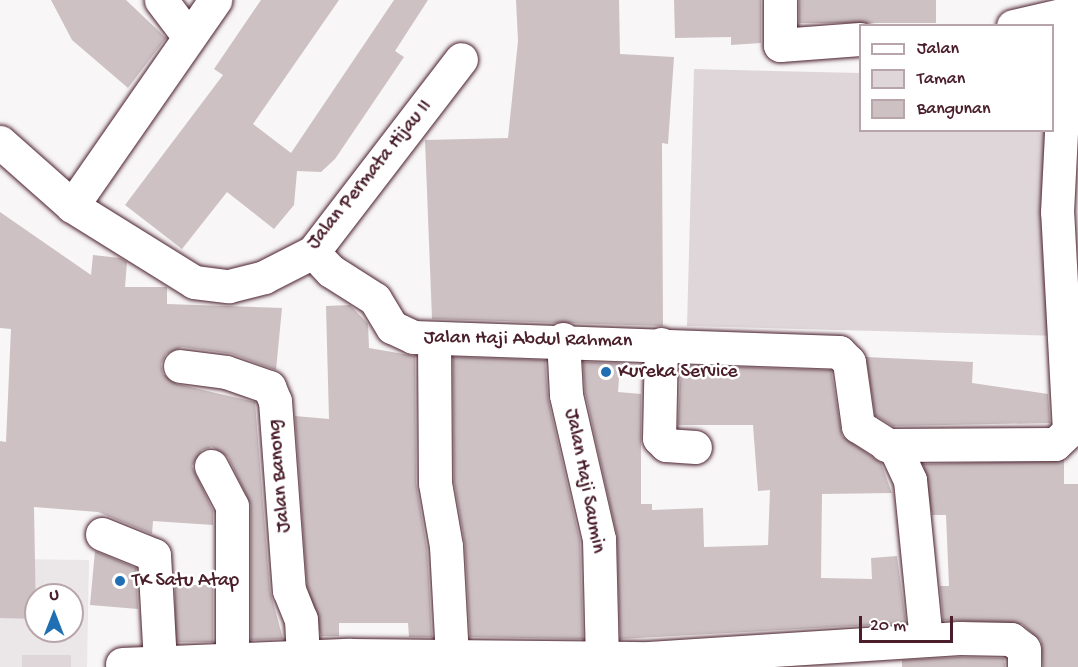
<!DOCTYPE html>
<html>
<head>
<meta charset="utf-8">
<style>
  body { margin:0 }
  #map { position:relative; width:1078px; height:667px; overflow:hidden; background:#f8f6f7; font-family:"Gochi Hand",sans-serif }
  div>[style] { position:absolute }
  .built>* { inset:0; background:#ebe6e8 }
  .green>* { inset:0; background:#ded6d9; transform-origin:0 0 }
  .building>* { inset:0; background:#cdc1c4; transform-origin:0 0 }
  .roads { filter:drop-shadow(0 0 2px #4a1f2b) drop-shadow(0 0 2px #4a1f2b) }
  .street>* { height:33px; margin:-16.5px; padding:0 16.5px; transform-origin:16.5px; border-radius:16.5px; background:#fff }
  .dots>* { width:16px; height:16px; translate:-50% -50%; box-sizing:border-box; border:3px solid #fff; border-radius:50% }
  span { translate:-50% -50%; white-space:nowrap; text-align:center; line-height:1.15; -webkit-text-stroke:5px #fff; paint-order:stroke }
  .street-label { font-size:20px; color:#4a1f2b }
  .poi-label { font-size:20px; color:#4a1f2b }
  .left { translate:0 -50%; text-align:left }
  .legend { position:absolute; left:859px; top:24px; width:195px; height:108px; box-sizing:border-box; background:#fff; border:2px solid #b7a5aa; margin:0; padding:8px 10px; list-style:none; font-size:18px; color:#4a1f2b }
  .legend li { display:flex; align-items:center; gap:12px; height:30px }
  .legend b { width:30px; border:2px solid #b7a5aa }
  .north { position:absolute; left:24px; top:583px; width:60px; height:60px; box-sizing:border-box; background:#fff; border:2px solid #b7a5aa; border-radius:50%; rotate:0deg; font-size:16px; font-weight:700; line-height:24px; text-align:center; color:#4a1f2b }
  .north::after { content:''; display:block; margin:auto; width:21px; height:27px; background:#1f6fb2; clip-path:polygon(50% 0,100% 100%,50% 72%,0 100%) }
  .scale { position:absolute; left:859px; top:616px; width:94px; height:27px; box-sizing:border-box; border:3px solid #4a1f2b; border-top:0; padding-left:8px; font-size:18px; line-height:21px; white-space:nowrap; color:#4a1f2b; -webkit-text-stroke:4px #fff; paint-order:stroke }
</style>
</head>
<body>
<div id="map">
  <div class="built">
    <div style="clip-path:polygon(evenodd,0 559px,89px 560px,87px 667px,0 667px,0 559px,36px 595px,72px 595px,72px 631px,36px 631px,36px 595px)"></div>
  </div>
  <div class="green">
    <div style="clip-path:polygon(694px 69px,860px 73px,860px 130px,1052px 130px,1061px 336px,687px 326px)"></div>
    <div style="left:22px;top:655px;width:49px;height:12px"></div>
  </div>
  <div class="building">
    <div style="clip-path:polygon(51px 0,126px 0,166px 38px,128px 88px,72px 40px)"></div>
    <div style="clip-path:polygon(261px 0,339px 0,253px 124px,291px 153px,394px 0,428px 0,395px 51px,404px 57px,335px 159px,321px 172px,297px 171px,294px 205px,274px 229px,227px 192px,182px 249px,125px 205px,223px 75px,214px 69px)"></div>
    <div style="clip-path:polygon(516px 0,619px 0,620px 54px,674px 57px,668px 144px,662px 143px,663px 326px,432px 319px,425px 140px,508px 138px,518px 41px)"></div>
    <div style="clip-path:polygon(674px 0,761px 0,761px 43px,731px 45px,731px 37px,675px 38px)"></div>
    <div style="left:799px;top:0;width:137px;height:23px"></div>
    <div style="clip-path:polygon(0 212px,91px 275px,93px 255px,120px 258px,127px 262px,125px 287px,167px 287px,167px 304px,282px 308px,276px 370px,232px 354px,182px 347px,166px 354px,161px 364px,163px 374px,177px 384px,255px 402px,270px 591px,283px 639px,251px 640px,251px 505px,228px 457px,212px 447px,202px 450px,192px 466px,213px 511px,213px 525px,153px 521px,152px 534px,98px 512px,34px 507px,36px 619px,0 618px,0 441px,6px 442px,11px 329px,0 328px)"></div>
    <div style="clip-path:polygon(350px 305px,368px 324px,369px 348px,415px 356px,416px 483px,427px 548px,432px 637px,409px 637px,408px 623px,339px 623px,339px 636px,321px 636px,307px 586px,295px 416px,329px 419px,326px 306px)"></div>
    <div style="clip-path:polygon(453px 357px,545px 360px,548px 399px,580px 541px,583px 639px,470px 637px,465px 545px,454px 481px)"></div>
    <div style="clip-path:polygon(866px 357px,973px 362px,972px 383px,1048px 394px,1050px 423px,893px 426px,875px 415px)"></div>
    <div style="clip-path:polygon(583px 362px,620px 363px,618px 392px,641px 394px,641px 504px,652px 504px,652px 510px,703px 508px,704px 547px,768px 545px,770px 490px,758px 491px,753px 425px,678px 425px,681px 365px,831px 370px,842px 436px,881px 463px,892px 493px,822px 494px,821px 578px,872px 579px,871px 558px,897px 556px,906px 623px,620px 639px,617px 535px,585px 392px)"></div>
    <div style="clip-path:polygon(1064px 460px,1064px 484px,1078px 484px,1078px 667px,1043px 667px,1041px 641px,1022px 624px,943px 620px,940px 586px,949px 586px,946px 515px,932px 515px,923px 464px)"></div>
    <div style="clip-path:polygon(95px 551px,136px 568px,138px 609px,90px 605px)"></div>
    <div style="left:213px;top:585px;width:57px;height:38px;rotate:90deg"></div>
    <div style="clip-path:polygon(959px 657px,1004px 658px,1005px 667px,902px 667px,902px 660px)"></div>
  </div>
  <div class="roads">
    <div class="street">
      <div style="left:161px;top:0;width:46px;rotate:52.9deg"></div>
      <div style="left:780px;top:0;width:45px;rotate:90deg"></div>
      <div style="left:780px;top:45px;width:80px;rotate:-4.3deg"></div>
      <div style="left:1013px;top:26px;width:67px;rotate:-13deg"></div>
      <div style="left:0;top:142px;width:96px;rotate:41.6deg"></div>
      <div style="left:72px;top:206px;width:144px;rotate:31.9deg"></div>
      <div style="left:194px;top:282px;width:35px;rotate:7deg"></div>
      <div style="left:229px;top:286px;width:36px;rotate:-14deg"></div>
      <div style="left:264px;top:277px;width:55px;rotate:-27deg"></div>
      <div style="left:313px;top:252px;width:243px;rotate:-52.5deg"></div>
      <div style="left:72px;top:206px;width:251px;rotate:-55.2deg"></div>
      <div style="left:313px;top:252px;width:26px;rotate:47deg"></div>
      <div style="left:331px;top:271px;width:52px;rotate:32.5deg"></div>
      <div style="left:375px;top:299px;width:33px;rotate:59deg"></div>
      <div style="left:392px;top:327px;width:23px;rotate:25deg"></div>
      <div style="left:413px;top:337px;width:426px;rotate:2deg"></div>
      <div style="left:839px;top:352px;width:14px;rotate:45deg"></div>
      <div style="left:849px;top:362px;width:65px;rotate:82deg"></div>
      <div style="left:858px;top:426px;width:45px;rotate:32.3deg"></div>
      <div style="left:896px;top:450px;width:33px;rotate:65deg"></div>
      <div style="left:910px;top:480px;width:160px;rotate:84.3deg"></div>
      <div style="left:563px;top:339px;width:56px;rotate:86.9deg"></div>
      <div style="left:566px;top:395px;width:148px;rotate:77.1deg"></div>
      <div style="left:599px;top:539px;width:119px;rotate:88.6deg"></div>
      <div style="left:434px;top:340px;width:143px;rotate:89.6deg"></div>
      <div style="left:435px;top:483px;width:64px;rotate:80.1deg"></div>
      <div style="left:446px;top:546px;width:111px;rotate:86.9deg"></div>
      <div style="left:661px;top:344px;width:94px;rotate:91.2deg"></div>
      <div style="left:659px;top:438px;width:10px;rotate:45deg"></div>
      <div style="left:666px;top:445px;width:29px;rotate:4deg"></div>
      <div style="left:180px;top:366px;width:46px;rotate:7.4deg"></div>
      <div style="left:226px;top:372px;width:46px;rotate:19.2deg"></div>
      <div style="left:269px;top:387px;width:15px;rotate:67deg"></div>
      <div style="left:275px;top:401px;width:190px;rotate:85.8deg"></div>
      <div style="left:289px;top:590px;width:31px;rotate:68deg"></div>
      <div style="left:301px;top:619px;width:37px;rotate:87deg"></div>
      <div style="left:886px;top:445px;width:169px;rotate:-0.3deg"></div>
      <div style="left:1055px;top:444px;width:19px;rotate:-43deg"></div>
      <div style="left:1069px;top:431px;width:219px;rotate:-93.1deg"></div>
      <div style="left:1057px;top:212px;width:196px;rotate:-87.1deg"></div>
      <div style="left:211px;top:466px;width:45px;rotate:62.3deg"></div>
      <div style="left:232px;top:506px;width:154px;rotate:90deg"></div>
      <div style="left:102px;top:534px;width:56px;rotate:22deg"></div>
      <div style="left:154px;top:555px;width:107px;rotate:86.8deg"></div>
      <div style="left:122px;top:664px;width:228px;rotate:-2.3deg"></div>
      <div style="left:350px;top:655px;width:299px;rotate:0.6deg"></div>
      <div style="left:649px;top:658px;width:311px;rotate:-3.7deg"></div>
      <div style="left:959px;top:638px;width:52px;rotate:1.1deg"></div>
      <div style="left:1011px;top:639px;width:16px;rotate:38deg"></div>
      <div style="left:1024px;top:649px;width:18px;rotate:90deg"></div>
    </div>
  </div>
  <div class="dots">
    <div style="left:606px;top:372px;background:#1f6fb2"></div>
    <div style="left:120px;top:581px;background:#1f6fb2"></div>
  </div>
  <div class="street-label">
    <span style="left:370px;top:175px;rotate:-51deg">Jalan Permata Hijau II</span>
    <span style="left:528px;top:340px;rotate:1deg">Jalan Haji Abdul Rahman</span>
    <span style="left:280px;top:476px;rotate:-95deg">Jalan Banong</span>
    <span style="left:584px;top:481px;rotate:79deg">Jalan Haji Saumin</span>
  </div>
  <div class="poi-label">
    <span class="left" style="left:618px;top:372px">Kureka Service</span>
    <span class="left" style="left:132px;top:581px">TK Satu Atap</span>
  </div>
  <ul class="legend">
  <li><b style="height:8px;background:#fff"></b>Jalan</li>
  <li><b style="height:16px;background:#ded6d9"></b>Taman</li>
  <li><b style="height:16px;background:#cdc1c4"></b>Bangunan</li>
  </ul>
  <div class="north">U</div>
  <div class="scale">20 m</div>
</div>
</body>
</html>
